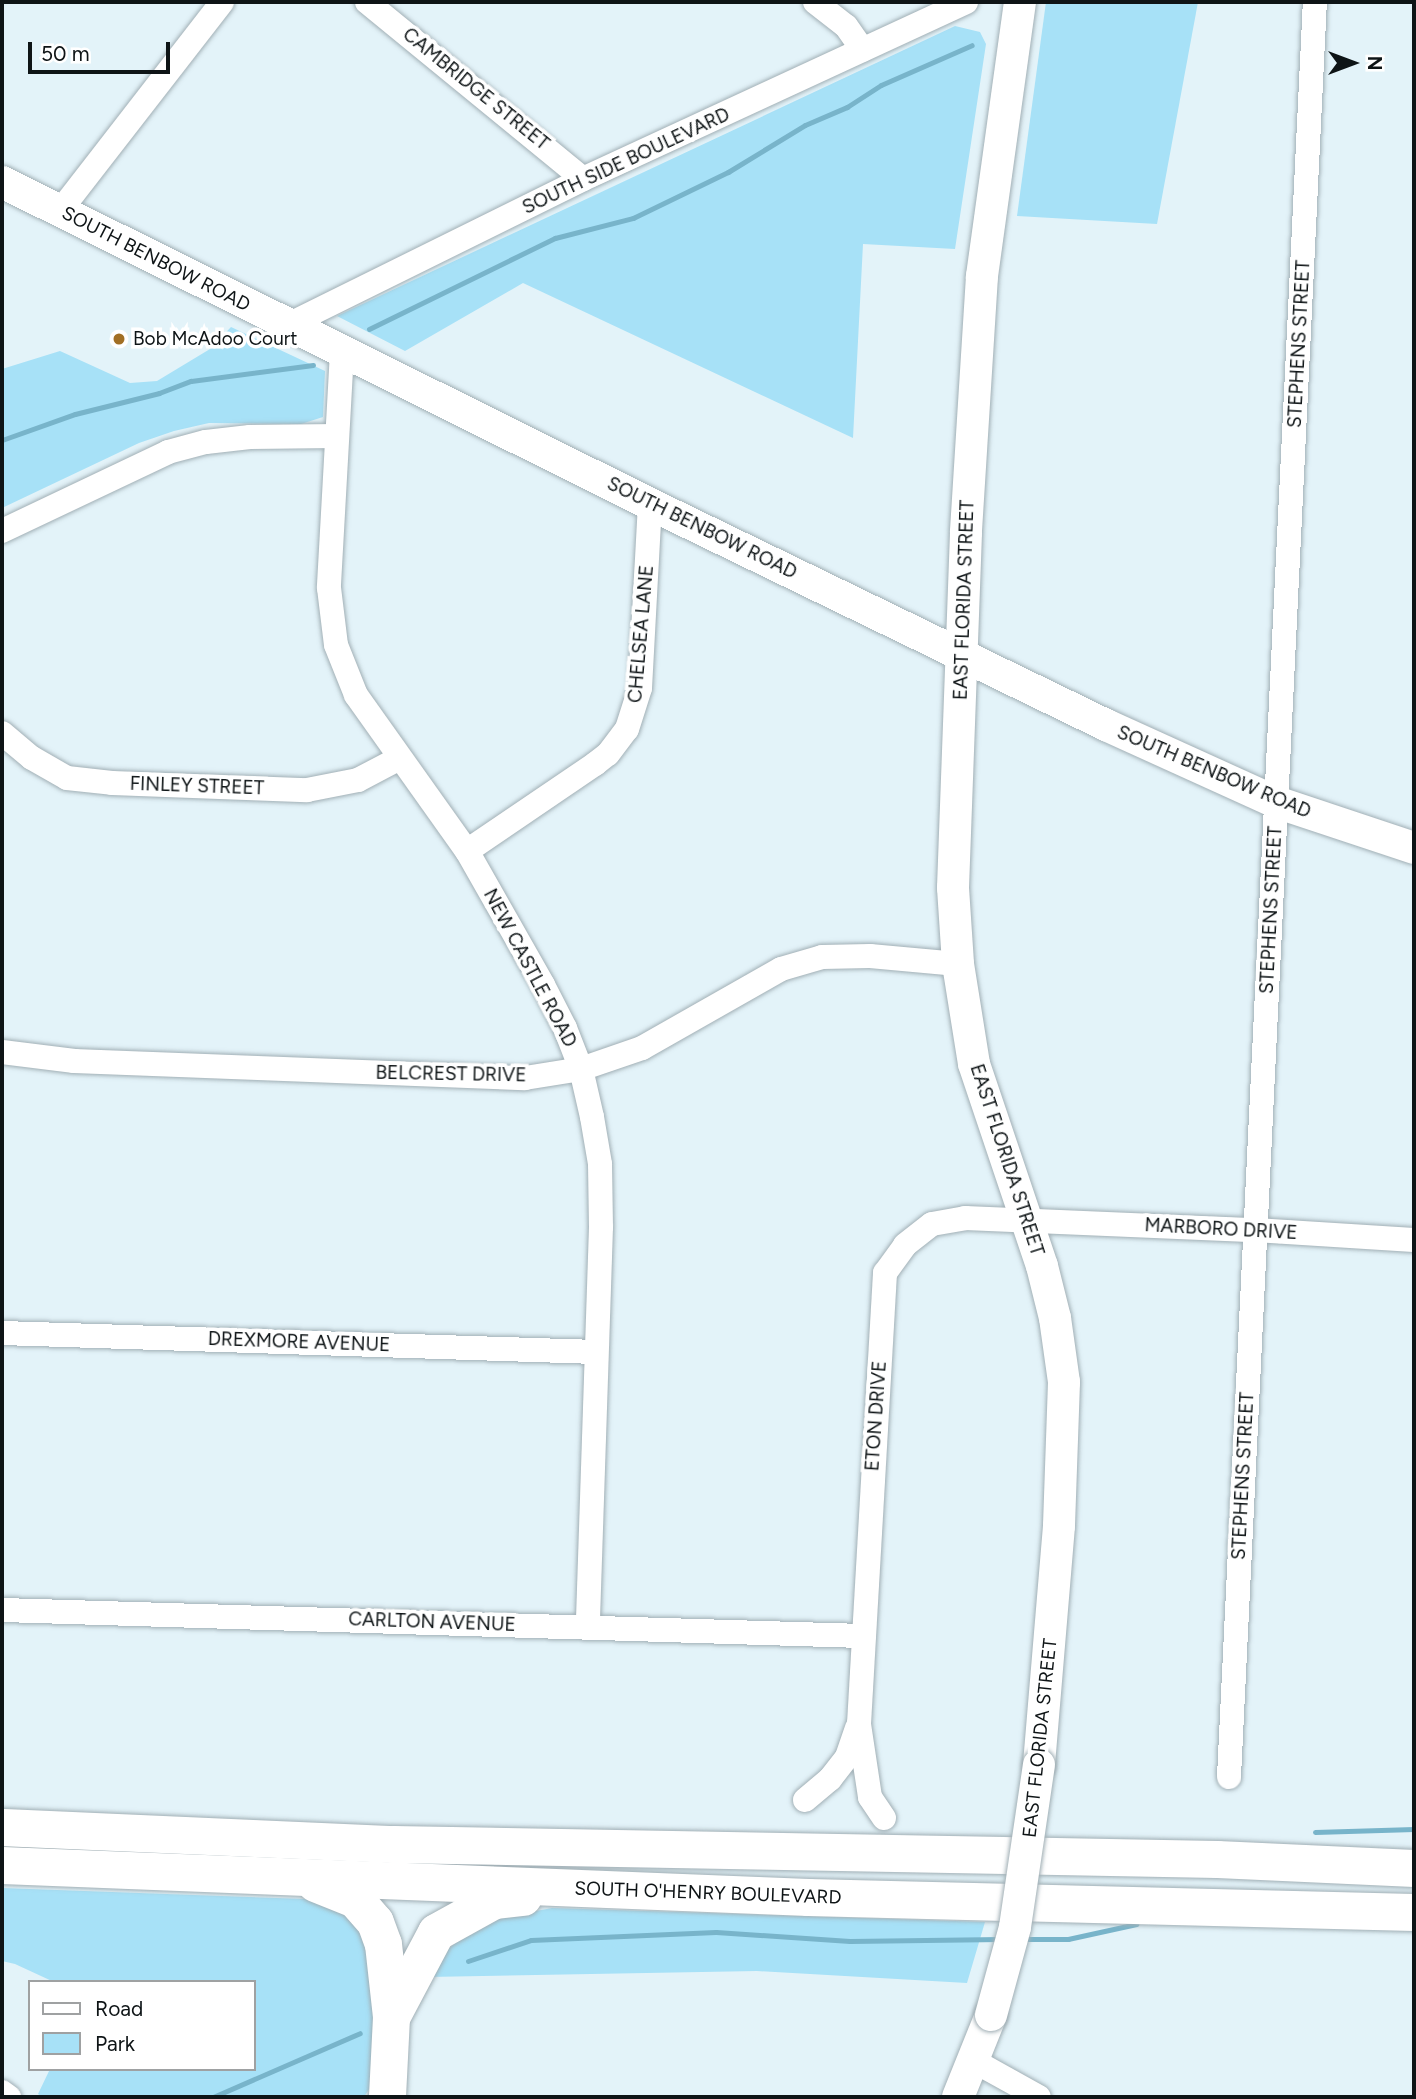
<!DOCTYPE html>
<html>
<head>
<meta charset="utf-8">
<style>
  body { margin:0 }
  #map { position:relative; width:1416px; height:2099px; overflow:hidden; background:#e3f3f9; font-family:Figtree,sans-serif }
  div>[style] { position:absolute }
  .green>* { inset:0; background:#a7e1f7 }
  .stream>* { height:5px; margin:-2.5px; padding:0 2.5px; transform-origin:2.5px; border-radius:2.5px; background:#78b4ca }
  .roads { filter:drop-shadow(0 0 2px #a1afb5) drop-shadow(0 0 2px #a1afb5) }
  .minor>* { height:24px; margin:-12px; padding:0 12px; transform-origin:12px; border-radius:12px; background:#fff }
  .major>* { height:32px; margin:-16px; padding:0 16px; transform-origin:16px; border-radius:16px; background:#fff }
  .highway>* { height:37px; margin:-18.5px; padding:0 18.5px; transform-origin:18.5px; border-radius:18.5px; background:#fff }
  .bridges { filter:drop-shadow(0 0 2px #a1afb5) drop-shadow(0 0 2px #a1afb5) }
  .major-bridge>* { height:32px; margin:-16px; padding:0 16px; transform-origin:16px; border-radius:16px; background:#fff }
  .dots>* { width:19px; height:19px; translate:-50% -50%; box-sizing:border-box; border:4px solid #fff; border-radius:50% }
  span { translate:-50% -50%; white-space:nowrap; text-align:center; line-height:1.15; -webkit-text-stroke:7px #fff; paint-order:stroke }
  .street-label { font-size:19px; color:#0e1416 }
  .poi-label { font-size:19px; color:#0e1416 }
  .left { translate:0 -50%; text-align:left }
  .frame { position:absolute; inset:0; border:4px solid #0e1416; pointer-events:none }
  .legend { position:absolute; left:28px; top:1980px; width:228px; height:91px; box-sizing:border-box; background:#fff; border:2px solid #9fa1a2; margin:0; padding:9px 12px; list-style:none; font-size:21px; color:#0e1416 }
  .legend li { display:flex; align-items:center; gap:14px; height:35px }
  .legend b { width:35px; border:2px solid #9fa1a2 }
  .north { position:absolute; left:1318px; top:28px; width:70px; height:70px; -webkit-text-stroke:5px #fff; paint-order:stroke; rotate:90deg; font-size:19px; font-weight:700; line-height:28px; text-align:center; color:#0e1416 }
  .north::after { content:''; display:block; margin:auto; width:24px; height:32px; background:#0e1416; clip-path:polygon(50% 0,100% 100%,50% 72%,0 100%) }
  .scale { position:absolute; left:28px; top:42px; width:142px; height:32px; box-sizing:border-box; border:4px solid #0e1416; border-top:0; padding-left:9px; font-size:21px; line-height:24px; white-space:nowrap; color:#0e1416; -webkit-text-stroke:5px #fff; paint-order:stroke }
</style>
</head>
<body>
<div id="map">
  <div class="green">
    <div style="clip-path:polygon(1046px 2px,1198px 2px,1157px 224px,1017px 216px)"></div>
    <div style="clip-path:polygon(955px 26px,980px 32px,986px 44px,955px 249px,863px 244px,853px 438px,523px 283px,405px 351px,337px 316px)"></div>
    <div style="clip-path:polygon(231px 327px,325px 371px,323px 417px,301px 424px,209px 423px,174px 431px,139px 443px,2px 508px,2px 369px,60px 351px,130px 383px,157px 381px,210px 349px)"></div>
    <div style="clip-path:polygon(2px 1888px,305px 1899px,341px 1910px,363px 1930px,375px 1957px,373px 2083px,364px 2097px,43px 2097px,38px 2094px,50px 2069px,254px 2069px,254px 1982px,54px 1982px,15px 1964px,2px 1961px)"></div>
    <div style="clip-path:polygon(552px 1908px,985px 1922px,967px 1983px,757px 1971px,428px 1977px,446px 1951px,467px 1933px,504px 1917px)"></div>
  </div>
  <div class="stream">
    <div style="left:369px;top:329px;width:207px;rotate:-26.1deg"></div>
    <div style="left:555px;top:238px;width:81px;rotate:-14.4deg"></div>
    <div style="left:633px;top:218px;width:106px;rotate:-25.8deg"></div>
    <div style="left:728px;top:172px;width:90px;rotate:-31.4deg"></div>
    <div style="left:805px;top:125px;width:46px;rotate:-23.2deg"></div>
    <div style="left:847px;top:107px;width:40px;rotate:-32.9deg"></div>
    <div style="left:881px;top:85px;width:99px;rotate:-23.7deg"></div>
    <div style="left:2px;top:440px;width:77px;rotate:-19.6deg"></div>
    <div style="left:75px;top:414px;width:87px;rotate:-14deg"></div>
    <div style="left:159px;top:393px;width:34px;rotate:-21deg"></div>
    <div style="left:191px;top:381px;width:123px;rotate:-7.5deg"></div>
    <div style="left:1315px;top:1832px;width:99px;rotate:-1.7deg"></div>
    <div style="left:1021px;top:1939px;width:47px"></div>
    <div style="left:1068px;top:1939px;width:70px;rotate:-12.4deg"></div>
    <div style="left:468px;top:1961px;width:66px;rotate:-18.4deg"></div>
    <div style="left:531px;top:1940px;width:185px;rotate:-2.5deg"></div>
    <div style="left:716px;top:1932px;width:134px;rotate:3.8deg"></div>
    <div style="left:850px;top:1941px;width:151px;rotate:-0.8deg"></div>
    <div style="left:213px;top:2097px;width:160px;rotate:-23.5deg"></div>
  </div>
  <div class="roads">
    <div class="minor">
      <div style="left:367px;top:2px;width:279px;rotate:39.3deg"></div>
      <div style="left:815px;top:2px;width:39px;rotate:38deg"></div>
      <div style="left:846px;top:26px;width:29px;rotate:55deg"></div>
      <div style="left:60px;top:211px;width:264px;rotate:-52.2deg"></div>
      <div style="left:288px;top:325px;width:329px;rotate:-26.3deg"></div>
      <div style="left:583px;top:179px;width:422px;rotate:-24.8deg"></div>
      <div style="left:342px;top:352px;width:236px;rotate:93.2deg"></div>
      <div style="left:329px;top:588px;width:57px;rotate:83deg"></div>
      <div style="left:336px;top:645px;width:54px;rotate:68.2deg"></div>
      <div style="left:356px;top:695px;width:191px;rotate:54.6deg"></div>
      <div style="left:467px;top:851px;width:154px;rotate:60.4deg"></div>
      <div style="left:543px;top:985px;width:48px;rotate:62.9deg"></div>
      <div style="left:565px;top:1028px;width:44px;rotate:68.7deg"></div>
      <div style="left:581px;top:1069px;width:49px;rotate:77.1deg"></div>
      <div style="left:592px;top:1117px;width:48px;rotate:80.3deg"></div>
      <div style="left:600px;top:1164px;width:63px;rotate:89.1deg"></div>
      <div style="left:601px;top:1227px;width:400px;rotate:91.9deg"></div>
      <div style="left:2px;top:531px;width:184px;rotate:-25.4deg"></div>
      <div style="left:168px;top:452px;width:39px;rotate:-15deg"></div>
      <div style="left:206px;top:442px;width:44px;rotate:-6.5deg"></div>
      <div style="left:250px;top:437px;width:87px;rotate:-0.7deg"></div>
      <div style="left:2px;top:733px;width:39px;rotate:40deg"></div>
      <div style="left:32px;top:758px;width:40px;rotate:29.7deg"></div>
      <div style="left:67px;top:778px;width:45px;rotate:6.3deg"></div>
      <div style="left:112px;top:783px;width:195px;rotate:2.1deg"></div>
      <div style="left:307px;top:790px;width:52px;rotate:-11.1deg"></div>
      <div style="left:358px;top:780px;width:47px;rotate:-27.6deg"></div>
      <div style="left:467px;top:851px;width:155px;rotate:-34.2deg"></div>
      <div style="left:595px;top:764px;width:16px;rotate:-38deg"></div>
      <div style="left:608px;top:754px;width:31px;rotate:-53deg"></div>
      <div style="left:627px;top:729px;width:43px;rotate:-72.4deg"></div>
      <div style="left:640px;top:688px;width:184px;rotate:-86.9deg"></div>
      <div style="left:2px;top:1052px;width:73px;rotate:7.1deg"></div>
      <div style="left:74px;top:1061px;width:451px;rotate:2.2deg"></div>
      <div style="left:525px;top:1078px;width:57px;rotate:-9.1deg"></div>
      <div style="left:581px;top:1069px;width:65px;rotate:-19deg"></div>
      <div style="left:642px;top:1048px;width:160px;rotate:-29.6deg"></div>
      <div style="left:781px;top:969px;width:43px;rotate:-16.3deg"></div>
      <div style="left:822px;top:957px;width:48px;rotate:-1.2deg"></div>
      <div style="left:870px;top:956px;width:88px;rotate:5.2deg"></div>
      <div style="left:2px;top:1333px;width:594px;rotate:1.83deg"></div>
      <div style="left:2px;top:1610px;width:861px;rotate:1.73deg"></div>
      <div style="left:1229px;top:1777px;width:1777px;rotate:-87.23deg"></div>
      <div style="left:805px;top:1800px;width:33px;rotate:-40deg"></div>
      <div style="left:830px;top:1779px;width:28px;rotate:-52deg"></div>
      <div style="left:847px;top:1757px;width:31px;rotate:-71deg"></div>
      <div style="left:884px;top:1818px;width:25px;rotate:-124deg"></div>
      <div style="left:870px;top:1797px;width:74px;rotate:-98.6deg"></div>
      <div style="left:859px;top:1724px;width:452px;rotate:-86.7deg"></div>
      <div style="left:885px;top:1273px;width:34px;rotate:-54deg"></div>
      <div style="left:905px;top:1245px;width:34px;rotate:-38deg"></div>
      <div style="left:932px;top:1224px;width:34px;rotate:-10deg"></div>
      <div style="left:965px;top:1218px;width:290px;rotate:2.4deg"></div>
      <div style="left:1255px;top:1230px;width:159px;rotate:3.6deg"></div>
      <div style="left:974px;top:2061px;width:74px;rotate:29deg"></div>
      <div style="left:2px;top:2092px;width:9px;rotate:36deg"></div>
    </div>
    <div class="major">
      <div style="left:1020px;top:2px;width:277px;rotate:97.9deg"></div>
      <div style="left:982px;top:276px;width:257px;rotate:93.6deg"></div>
      <div style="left:966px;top:533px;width:355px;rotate:92.1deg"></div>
      <div style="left:953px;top:888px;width:76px;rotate:86.2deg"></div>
      <div style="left:958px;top:964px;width:101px;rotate:80.9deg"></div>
      <div style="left:974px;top:1064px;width:213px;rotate:71.4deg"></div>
      <div style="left:1042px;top:1266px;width:54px;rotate:76deg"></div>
      <div style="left:1055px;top:1318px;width:65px;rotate:82deg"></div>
      <div style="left:1064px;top:1382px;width:144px;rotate:92deg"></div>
      <div style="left:1059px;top:1526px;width:240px;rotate:94.8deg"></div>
      <div style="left:2px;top:182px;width:724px;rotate:26.42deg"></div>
      <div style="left:650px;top:504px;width:507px;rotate:25.86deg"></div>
      <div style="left:1106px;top:725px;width:187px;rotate:24.4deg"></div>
      <div style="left:1276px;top:802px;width:145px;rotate:18.4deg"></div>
      <div style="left:958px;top:2097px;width:88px;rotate:-68.1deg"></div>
    </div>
    <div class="highway">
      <div style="left:2px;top:1827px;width:391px;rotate:2.5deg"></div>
      <div style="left:393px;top:1844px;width:824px;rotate:1.04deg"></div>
      <div style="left:1217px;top:1859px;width:197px;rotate:2.6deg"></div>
      <div style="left:2px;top:1865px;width:807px;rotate:2.27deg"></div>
      <div style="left:808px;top:1897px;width:606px;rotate:1.42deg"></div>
      <div style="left:315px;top:1883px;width:43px;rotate:21.8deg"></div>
      <div style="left:355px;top:1899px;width:30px;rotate:49deg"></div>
      <div style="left:375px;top:1922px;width:23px;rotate:70deg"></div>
      <div style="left:383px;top:1944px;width:73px;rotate:83.7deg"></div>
      <div style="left:391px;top:2017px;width:80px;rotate:92.9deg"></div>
      <div style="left:391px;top:2017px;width:96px;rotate:-62.1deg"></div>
      <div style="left:436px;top:1932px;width:66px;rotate:-28.9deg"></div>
      <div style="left:494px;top:1900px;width:29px;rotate:-6deg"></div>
    </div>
  </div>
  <div class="bridges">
    <div class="major-bridge">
      <div style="left:991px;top:2015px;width:91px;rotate:-74.7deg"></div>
      <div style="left:1015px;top:1927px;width:164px;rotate:-81.6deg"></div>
    </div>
  </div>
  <div class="dots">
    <div style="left:119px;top:339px;background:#a16f25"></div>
  </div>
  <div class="street-label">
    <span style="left:476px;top:89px;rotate:39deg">CAMBRIDGE STREET</span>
    <span style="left:626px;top:161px;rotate:-25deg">SOUTH SIDE BOULEVARD</span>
    <span style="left:156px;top:259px;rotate:27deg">SOUTH BENBOW ROAD</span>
    <span style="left:1299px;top:344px;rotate:-87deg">STEPHENS STREET</span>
    <span style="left:702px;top:528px;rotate:26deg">SOUTH BENBOW ROAD</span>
    <span style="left:964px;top:600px;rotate:-88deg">EAST FLORIDA STREET</span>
    <span style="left:641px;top:634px;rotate:-85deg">CHELSEA LANE</span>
    <span style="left:1214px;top:772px;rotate:23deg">SOUTH BENBOW ROAD</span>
    <span style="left:197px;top:786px;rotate:2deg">FINLEY STREET</span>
    <span style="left:1271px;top:910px;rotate:-87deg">STEPHENS STREET</span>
    <span style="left:530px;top:968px;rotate:62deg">NEW CASTLE ROAD</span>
    <span style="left:451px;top:1074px;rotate:1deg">BELCREST DRIVE</span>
    <span style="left:1007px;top:1160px;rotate:72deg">EAST FLORIDA STREET</span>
    <span style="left:1221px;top:1229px;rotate:3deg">MARBORO DRIVE</span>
    <span style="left:299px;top:1342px;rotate:2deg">DREXMORE AVENUE</span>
    <span style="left:876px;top:1416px;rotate:-86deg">ETON DRIVE</span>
    <span style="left:1243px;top:1476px;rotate:-87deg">STEPHENS STREET</span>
    <span style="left:432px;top:1622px;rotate:2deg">CARLTON AVENUE</span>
    <span style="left:1040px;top:1738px;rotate:-84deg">EAST FLORIDA STREET</span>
    <span style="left:708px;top:1893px;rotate:2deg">SOUTH O'HENRY BOULEVARD</span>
  </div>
  <div class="poi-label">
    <span class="left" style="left:133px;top:339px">Bob McAdoo Court</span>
  </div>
  <div class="frame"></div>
  <ul class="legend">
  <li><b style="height:9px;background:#fff"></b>Road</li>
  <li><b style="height:19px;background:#a7e1f7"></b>Park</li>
  </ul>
  <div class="north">N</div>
  <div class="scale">50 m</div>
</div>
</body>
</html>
